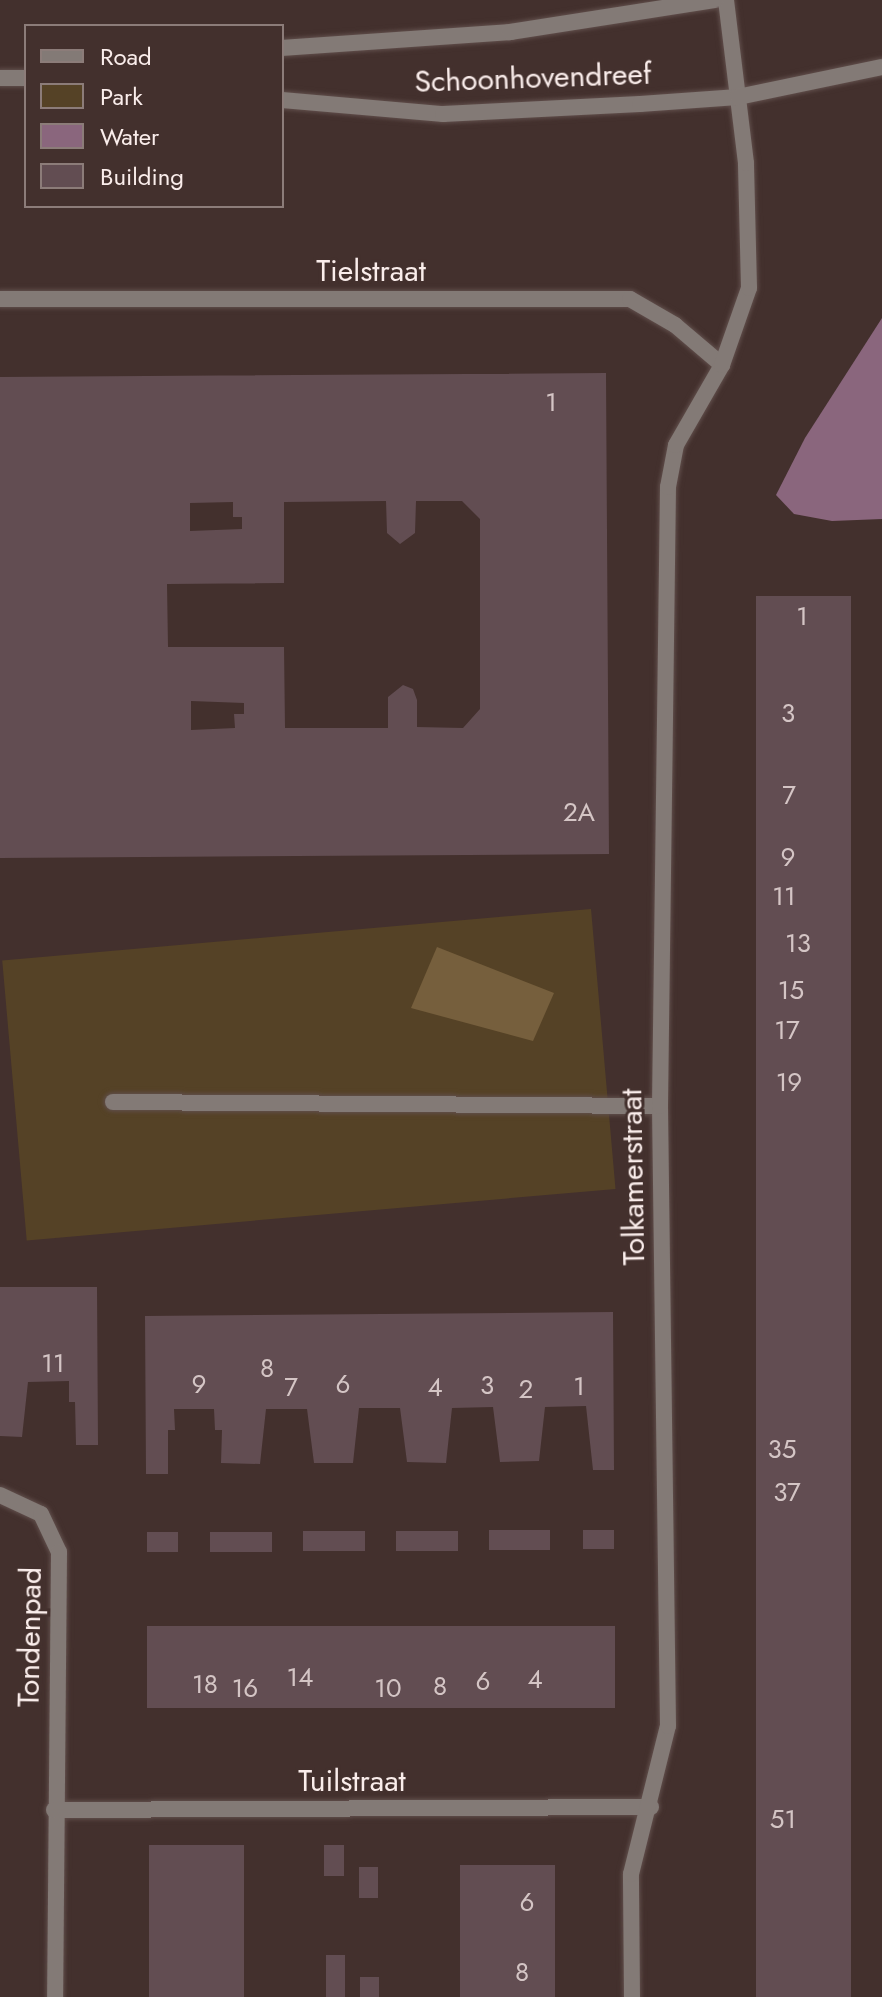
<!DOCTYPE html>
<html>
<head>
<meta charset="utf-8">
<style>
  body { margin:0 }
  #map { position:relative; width:882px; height:1997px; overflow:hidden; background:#43302d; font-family:Jost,sans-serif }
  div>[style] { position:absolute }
  .green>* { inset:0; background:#554226; transform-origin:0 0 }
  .forest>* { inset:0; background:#765f3d }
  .water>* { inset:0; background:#8a667d }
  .building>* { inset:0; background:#624d52; transform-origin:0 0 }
  .roads { filter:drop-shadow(0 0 2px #604e4b) drop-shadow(0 0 2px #604e4b) }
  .service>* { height:16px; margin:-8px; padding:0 8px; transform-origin:8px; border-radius:8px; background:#837a76 }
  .minor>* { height:16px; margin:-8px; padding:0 8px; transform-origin:8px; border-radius:8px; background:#837a76 }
  .tertiary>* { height:16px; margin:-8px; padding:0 8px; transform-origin:8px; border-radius:8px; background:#837a76 }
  span { translate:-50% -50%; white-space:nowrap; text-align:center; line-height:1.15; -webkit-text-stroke:6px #43302d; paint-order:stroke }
  .number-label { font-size:26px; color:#d4c5c5 }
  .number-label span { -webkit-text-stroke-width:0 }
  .street-label { font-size:30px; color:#faedeb }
  .legend { position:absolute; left:24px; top:24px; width:260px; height:184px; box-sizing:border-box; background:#43302d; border:2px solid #8c7c79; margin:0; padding:10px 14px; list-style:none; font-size:24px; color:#faedeb }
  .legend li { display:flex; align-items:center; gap:16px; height:40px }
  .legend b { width:40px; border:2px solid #8c7c79 }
</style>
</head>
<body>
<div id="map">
  <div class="green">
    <div style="left:591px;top:909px;width:281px;height:591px;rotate:85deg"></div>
  </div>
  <div class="forest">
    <div style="clip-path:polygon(437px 947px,554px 993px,533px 1041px,411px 1008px)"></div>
  </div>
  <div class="water">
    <div style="clip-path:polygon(882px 318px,882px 519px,832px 521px,794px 514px,776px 495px,805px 438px)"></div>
  </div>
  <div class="building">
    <div style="clip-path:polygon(evenodd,606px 373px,609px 854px,0 858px,0 377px,606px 373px,386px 501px,387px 533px,400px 544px,415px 533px,416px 501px,462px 501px,480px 519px,480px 709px,463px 728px,417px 727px,417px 700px,413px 689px,403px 685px,388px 697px,388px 728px,285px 728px,284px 647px,168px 647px,167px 584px,284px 583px,284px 502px,386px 501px,606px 373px,233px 502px,233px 517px,242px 517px,242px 529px,190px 531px,190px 503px,233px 502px,606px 373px,191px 701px,244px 703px,244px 714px,234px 714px,235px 728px,191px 730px,191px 701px)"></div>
    <div style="left:851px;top:596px;width:1401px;height:95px;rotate:90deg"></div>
    <div style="clip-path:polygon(0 1287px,97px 1287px,98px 1445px,76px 1445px,75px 1402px,69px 1402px,69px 1381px,28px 1382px,22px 1437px,0 1436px)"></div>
    <div style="clip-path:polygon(613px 1312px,614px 1470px,593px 1470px,586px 1406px,545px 1407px,539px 1461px,500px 1462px,493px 1407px,452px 1408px,446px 1463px,407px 1462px,400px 1408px,359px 1408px,353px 1463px,314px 1463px,307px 1409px,266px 1409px,260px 1464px,221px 1463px,222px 1430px,215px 1430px,214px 1409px,174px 1409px,175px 1430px,168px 1430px,168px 1474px,146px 1474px,145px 1316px)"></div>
    <div style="left:550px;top:1530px;width:20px;height:61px;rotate:90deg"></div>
    <div style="left:583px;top:1530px;width:31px;height:19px"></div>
    <div style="left:365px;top:1531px;width:20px;height:62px;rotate:90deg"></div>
    <div style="left:396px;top:1531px;width:62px;height:20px"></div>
    <div style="left:147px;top:1532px;width:31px;height:20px"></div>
    <div style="left:210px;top:1532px;width:62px;height:20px"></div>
    <div style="left:615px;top:1626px;width:82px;height:468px;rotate:90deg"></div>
    <div style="left:244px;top:1845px;width:152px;height:95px;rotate:90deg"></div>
    <div style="left:324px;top:1845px;width:20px;height:31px"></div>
    <div style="left:555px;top:1865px;width:132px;height:95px;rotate:90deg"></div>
    <div style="left:359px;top:1867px;width:19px;height:31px"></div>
    <div style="left:326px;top:1955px;width:19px;height:42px"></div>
    <div style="left:360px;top:1977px;width:19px;height:20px"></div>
  </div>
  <div class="roads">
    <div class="service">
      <div style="left:113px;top:1102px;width:547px;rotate:0.42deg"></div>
    </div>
    <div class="minor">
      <div style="left:0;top:299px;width:630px"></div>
      <div style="left:630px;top:299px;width:52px;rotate:30deg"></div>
      <div style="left:675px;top:325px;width:62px;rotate:40.4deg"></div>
      <div style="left:0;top:1495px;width:45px;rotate:24.9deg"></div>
      <div style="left:41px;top:1514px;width:42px;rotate:64.7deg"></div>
      <div style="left:59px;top:1552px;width:445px;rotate:90.5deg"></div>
      <div style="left:54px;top:1810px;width:597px;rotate:-0.29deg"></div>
      <div style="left:632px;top:1997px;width:123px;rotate:-90.5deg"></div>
      <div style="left:631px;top:1874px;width:153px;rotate:-76deg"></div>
      <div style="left:668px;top:1726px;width:620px;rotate:-90.74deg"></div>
      <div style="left:660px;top:1106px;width:619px;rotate:-89.26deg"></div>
      <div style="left:668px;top:487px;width:43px;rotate:-79.2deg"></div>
      <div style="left:676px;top:445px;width:92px;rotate:-60.1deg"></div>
      <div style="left:722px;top:365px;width:82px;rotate:-70.7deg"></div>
      <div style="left:749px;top:288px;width:125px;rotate:-91.4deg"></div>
      <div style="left:746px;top:163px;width:164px;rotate:-97deg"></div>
    </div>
    <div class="tertiary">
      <div style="left:282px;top:48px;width:229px;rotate:-4deg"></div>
      <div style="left:510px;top:32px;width:207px;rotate:-8.9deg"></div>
      <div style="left:0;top:78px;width:26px"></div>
      <div style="left:282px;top:100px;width:162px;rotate:5deg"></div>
      <div style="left:443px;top:114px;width:197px;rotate:-2.9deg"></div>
      <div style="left:640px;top:104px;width:98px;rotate:-4.1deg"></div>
      <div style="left:738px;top:97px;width:147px;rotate:-11.8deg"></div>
    </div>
  </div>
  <div class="number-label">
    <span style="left:551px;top:403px">1</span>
    <span style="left:802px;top:617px">1</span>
    <span style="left:788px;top:714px">3</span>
    <span style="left:789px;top:796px">7</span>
    <span style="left:579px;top:813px">2A</span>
    <span style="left:788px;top:858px">9</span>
    <span style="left:784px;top:897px">11</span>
    <span style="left:798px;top:944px">13</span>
    <span style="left:791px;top:991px">15</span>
    <span style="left:787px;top:1031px">17</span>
    <span style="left:789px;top:1083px">19</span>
    <span style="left:53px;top:1364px">11</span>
    <span style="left:267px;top:1369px">8</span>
    <span style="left:199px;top:1385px">9</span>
    <span style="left:343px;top:1385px">6</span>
    <span style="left:487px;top:1386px">3</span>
    <span style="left:579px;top:1387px">1</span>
    <span style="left:291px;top:1388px">7</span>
    <span style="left:435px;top:1388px">4</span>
    <span style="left:526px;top:1390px">2</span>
    <span style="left:782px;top:1450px">35</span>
    <span style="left:787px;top:1493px">37</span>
    <span style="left:300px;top:1678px">14</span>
    <span style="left:535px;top:1680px">4</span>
    <span style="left:483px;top:1682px">6</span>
    <span style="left:205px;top:1685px">18</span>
    <span style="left:440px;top:1687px">8</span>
    <span style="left:245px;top:1689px">16</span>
    <span style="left:388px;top:1689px">10</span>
    <span style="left:783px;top:1820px">51</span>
    <span style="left:527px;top:1903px">6</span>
    <span style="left:522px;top:1973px">8</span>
  </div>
  <div class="street-label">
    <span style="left:533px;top:78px;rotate:-2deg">Schoonhovendreef</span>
    <span style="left:371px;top:271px">Tielstraat</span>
    <span style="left:633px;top:1177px;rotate:-91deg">Tolkamerstraat</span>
    <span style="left:30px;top:1637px;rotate:-89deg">Tondenpad</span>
    <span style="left:352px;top:1781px">Tuilstraat</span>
  </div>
  <ul class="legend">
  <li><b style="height:10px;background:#837a76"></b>Road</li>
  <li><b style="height:22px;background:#554226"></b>Park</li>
  <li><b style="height:22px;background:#8a667d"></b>Water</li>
  <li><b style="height:22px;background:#624d52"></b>Building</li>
  </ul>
</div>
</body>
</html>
